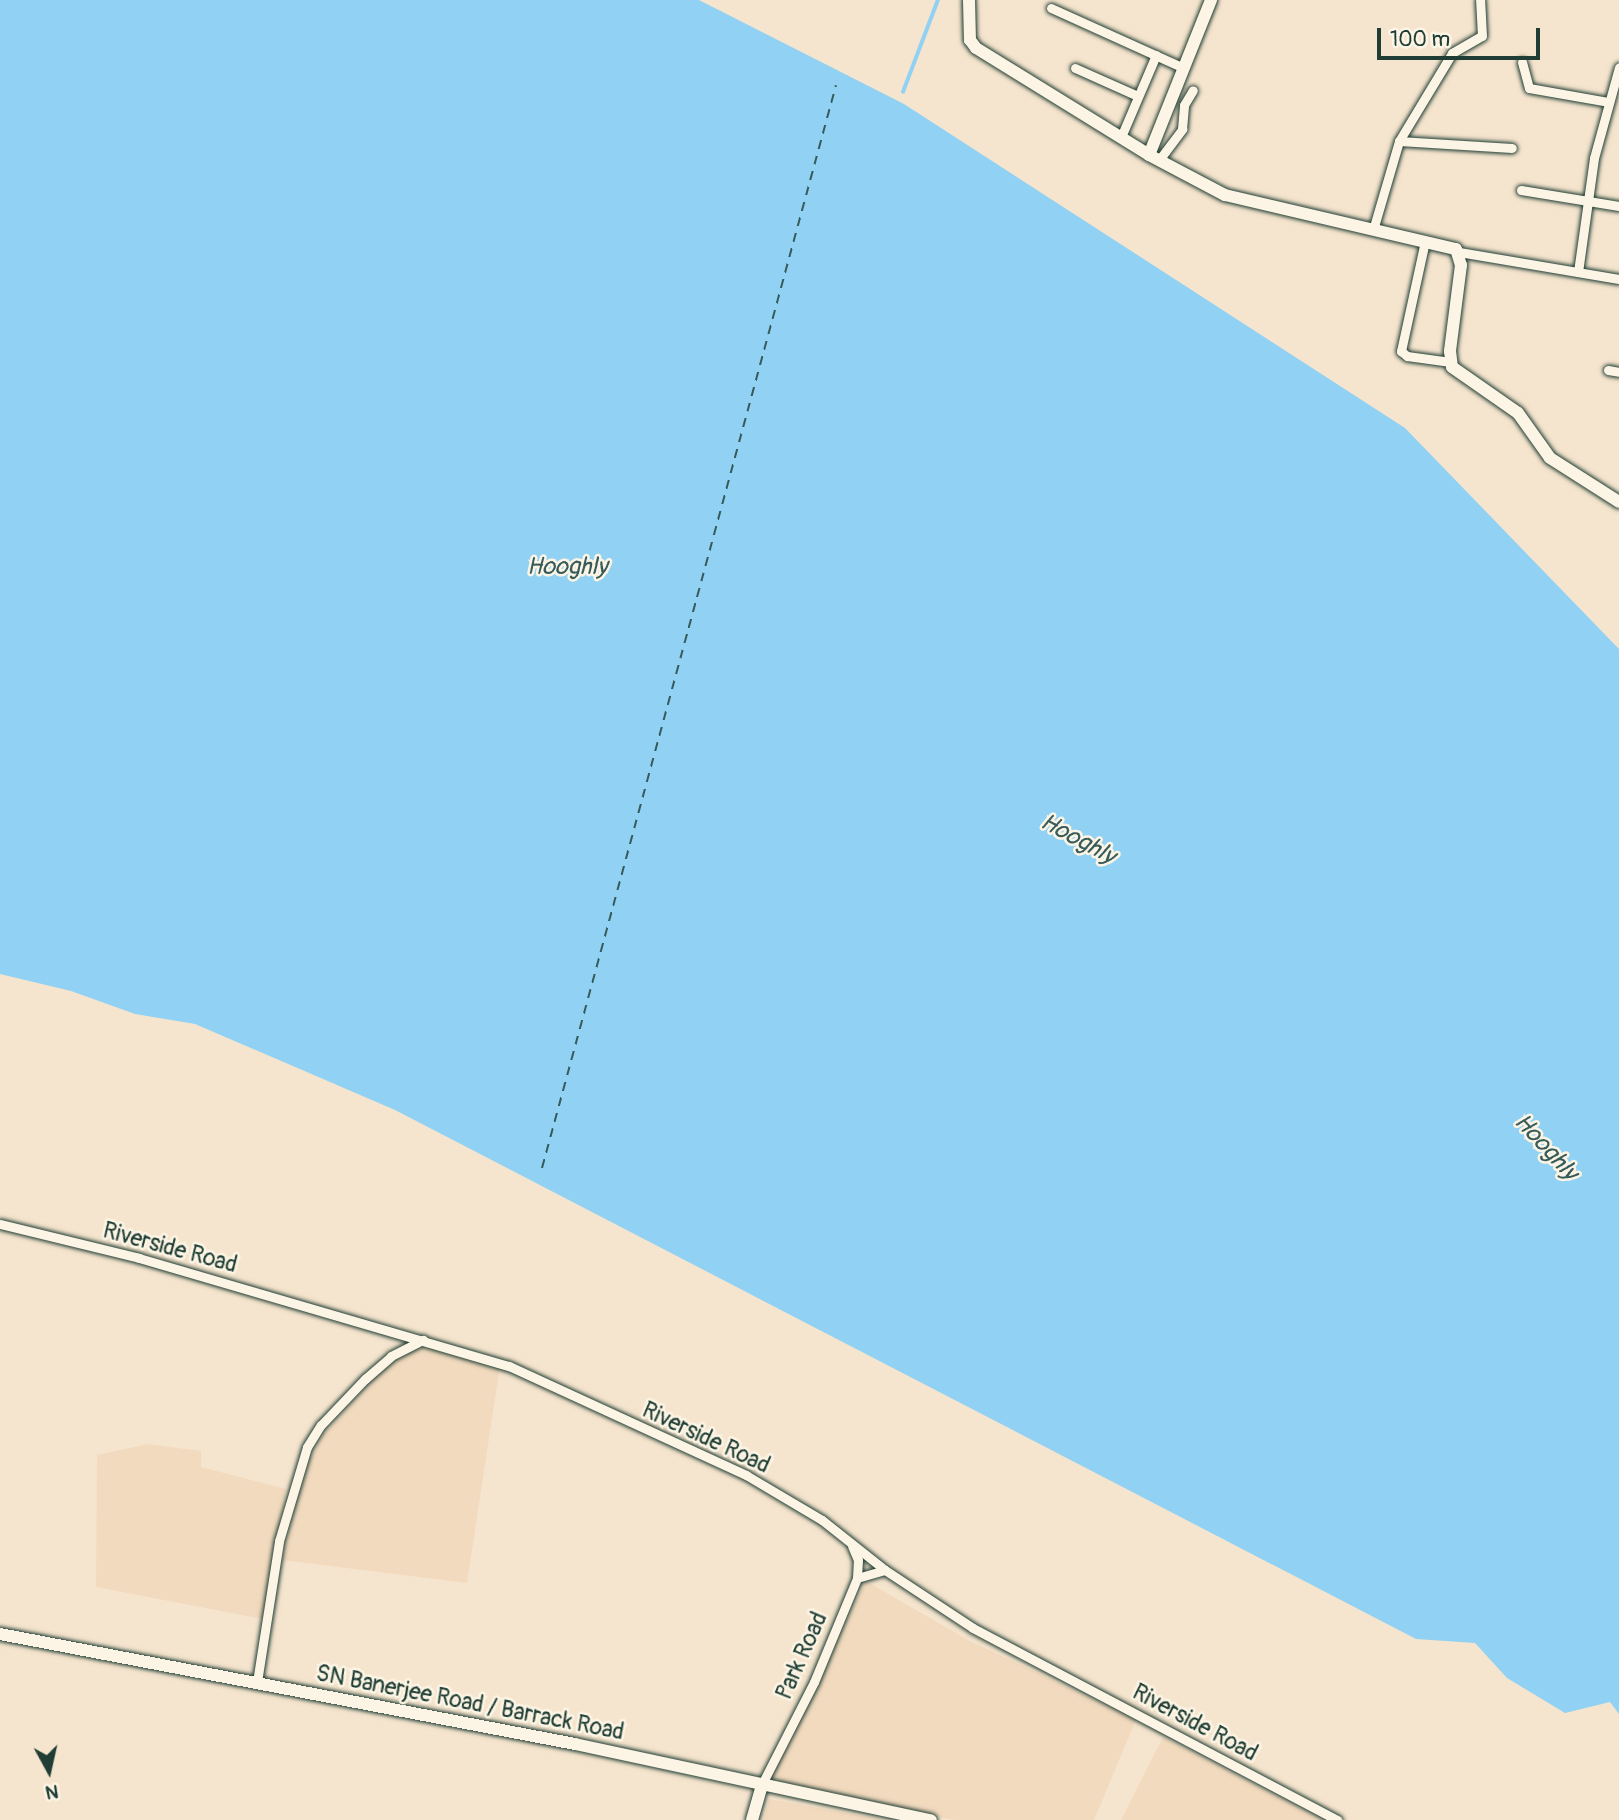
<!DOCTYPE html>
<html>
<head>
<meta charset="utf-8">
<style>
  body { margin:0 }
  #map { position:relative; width:1619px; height:1820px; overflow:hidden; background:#f6e5ce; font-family:Pangolin,sans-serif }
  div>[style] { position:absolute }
  .built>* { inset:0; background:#f2dabe }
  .water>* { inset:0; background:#91d1f3 }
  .stream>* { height:3.5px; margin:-1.75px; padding:0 1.75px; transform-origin:1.75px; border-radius:1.75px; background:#91d1f3 }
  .ferry>* { height:2px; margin-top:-1px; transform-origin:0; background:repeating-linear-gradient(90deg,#365b5a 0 9px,transparent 0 16px) }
  .roads { filter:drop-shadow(0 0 2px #1f3d34) drop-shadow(0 0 2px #1f3d34) }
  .street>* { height:9px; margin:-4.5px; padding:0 4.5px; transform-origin:4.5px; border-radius:4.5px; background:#fcf5e5 }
  .secondary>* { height:12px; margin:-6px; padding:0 6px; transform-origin:6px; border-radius:6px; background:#fcf5e5 }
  span { translate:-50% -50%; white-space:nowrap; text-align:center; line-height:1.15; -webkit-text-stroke:5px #fcf5e5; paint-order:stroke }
  .street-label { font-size:23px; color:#1f3d34 }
  .water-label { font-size:24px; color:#365b5a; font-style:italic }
  .north { position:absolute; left:14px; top:1736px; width:70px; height:70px; -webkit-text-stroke:5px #fcf5e5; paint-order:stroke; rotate:172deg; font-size:19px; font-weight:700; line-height:28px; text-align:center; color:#1f3d34 }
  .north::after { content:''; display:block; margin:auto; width:24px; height:32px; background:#1f3d34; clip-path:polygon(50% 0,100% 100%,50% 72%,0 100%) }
  .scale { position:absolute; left:1377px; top:28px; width:163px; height:32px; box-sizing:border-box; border:4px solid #1f3d34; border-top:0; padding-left:9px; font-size:21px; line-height:24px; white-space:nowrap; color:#1f3d34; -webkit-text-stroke:5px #fcf5e5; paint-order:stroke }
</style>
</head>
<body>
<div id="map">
  <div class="built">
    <div style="clip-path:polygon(408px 1342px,500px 1366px,467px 1583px,282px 1560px,304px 1472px,322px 1436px)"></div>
    <div style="clip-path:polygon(148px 1444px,201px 1451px,201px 1467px,286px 1489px,263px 1619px,96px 1587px,97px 1455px)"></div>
    <div style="clip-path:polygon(866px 1581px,968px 1640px,1136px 1720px,1094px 1820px,953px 1820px,768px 1782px)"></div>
    <div style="clip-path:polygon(1163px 1737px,1302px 1809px,1326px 1820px,1121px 1820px)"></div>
    <div style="clip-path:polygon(769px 1799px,852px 1814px,885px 1820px,764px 1820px)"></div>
  </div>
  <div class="water">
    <div style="clip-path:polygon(0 0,699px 0,904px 104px,1405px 428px,1619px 649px,1619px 1714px,1610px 1702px,1565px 1713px,1507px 1678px,1475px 1643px,1416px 1639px,395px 1110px,195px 1024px,135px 1014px,71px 991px,0 974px)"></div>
  </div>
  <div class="stream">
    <div style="left:903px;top:92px;width:98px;rotate:-69.2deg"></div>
  </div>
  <div class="ferry">
    <div style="left:542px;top:1168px;width:1122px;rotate:-74.81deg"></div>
  </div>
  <div class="roads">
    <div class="street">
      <div style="left:1051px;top:8px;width:146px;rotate:24.3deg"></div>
      <div style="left:1522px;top:62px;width:27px;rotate:75deg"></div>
      <div style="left:1529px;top:88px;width:80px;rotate:10deg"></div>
      <div style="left:1075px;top:68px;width:69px;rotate:24deg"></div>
      <div style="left:1121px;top:137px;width:89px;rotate:-66.9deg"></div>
      <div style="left:1399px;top:141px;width:103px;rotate:-58.9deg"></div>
      <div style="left:1452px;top:53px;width:34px;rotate:-30deg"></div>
      <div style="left:1482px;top:36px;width:36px;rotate:-93deg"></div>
      <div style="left:1159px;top:160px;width:39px;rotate:-53deg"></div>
      <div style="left:1182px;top:129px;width:24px;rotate:-85deg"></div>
      <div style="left:1184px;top:105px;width:17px;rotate:-59deg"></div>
      <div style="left:1521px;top:190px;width:99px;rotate:9.3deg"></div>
      <div style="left:1373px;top:230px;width:93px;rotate:-73.7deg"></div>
      <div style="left:1399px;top:141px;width:113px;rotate:3.5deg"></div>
      <div style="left:1425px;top:241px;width:113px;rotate:102.3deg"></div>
      <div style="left:1401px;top:351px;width:8px;rotate:40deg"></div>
      <div style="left:1407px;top:356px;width:44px;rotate:7.8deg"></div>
      <div style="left:1459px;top:252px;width:162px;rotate:9.6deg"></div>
      <div style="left:1578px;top:272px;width:115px;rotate:-82deg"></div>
      <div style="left:1594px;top:158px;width:94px;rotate:-74.6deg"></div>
      <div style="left:1608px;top:370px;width:11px;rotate:10deg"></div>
      <div style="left:0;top:1224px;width:143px;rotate:13.7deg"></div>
      <div style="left:139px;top:1258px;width:385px;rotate:16.3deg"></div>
      <div style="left:509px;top:1366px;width:261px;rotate:24.7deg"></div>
      <div style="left:746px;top:1475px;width:88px;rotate:30.6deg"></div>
      <div style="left:822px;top:1520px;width:80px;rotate:38.4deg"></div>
      <div style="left:885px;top:1570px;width:105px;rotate:33.4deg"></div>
      <div style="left:973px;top:1628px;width:412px;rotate:27.8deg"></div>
      <div style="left:857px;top:1578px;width:29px;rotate:-16deg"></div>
      <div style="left:257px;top:1682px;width:143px;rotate:-81.1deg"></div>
      <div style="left:279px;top:1541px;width:98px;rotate:-73.4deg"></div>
      <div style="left:307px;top:1447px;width:26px;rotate:-58deg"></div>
      <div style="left:321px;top:1425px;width:64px;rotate:-46.3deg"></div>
      <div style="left:365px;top:1379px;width:35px;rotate:-41deg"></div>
      <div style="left:391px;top:1356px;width:36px;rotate:-27deg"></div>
      <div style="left:762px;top:1784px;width:114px;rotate:-63deg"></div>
      <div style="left:814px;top:1682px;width:113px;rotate:-67.5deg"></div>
      <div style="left:857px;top:1578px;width:18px;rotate:-87deg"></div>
      <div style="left:858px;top:1560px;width:15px;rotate:-113deg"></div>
    </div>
    <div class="secondary">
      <div style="left:969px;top:0;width:40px;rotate:88.6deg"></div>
      <div style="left:970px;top:40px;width:10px;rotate:53deg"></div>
      <div style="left:976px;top:48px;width:203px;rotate:31.7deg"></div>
      <div style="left:1149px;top:155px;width:86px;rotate:27.8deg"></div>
      <div style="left:1225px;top:195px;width:237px;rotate:13.2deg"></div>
      <div style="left:1456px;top:249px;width:17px;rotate:73deg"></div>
      <div style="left:1461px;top:265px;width:87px;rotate:97.3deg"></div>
      <div style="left:1450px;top:351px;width:16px;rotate:83deg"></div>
      <div style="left:1452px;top:367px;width:80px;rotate:34.9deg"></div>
      <div style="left:1518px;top:413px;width:55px;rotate:54.6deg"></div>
      <div style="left:1550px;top:458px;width:82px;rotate:32.5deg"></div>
      <div style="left:1149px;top:155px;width:167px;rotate:-68.2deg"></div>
      <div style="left:0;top:1634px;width:585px;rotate:10.83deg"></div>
      <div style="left:575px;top:1744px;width:364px;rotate:12.1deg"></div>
      <div style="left:752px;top:1820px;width:37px;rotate:-74deg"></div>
    </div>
  </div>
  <div class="street-label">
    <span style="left:170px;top:1248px;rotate:15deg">Riverside Road</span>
    <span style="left:706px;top:1438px;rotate:25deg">Riverside Road</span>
    <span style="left:802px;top:1656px;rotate:-66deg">Park Road</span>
    <span style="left:470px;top:1703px;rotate:11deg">SN Banerjee Road / Barrack Road</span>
    <span style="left:1195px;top:1723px;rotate:28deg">Riverside Road</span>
  </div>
  <div class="water-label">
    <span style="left:567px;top:567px">Hooghly</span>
    <span style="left:1078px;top:839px;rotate:28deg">Hooghly</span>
    <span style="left:1546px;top:1147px;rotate:47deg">Hooghly</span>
  </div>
  <div class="north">N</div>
  <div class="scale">100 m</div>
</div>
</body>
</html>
